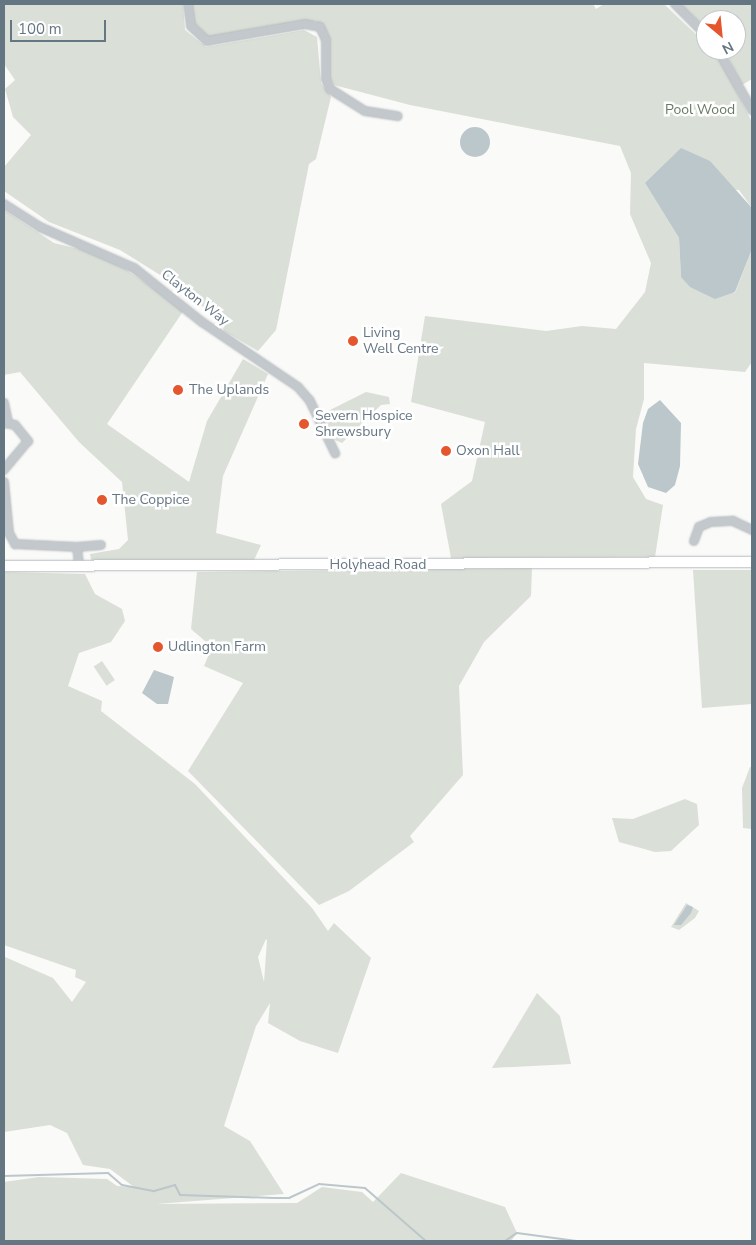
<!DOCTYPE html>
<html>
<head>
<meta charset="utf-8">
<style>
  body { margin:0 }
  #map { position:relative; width:756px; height:1245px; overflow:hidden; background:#fafaf8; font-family:"Nunito Sans",sans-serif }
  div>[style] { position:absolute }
  .green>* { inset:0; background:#dadfd7; transform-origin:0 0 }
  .water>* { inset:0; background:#bbc7cb }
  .round { border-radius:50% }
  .stream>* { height:2px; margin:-1px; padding:0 1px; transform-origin:1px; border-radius:1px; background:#bbc7cb }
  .roads { filter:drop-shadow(0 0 1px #b5babe) drop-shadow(0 0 1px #b5babe) }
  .minor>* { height:8px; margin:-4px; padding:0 4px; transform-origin:4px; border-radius:4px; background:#c3c8cc }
  .major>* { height:10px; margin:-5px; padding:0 5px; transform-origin:5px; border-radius:5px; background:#fff }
  .dots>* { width:14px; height:14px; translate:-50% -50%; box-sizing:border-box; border:2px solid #fff; border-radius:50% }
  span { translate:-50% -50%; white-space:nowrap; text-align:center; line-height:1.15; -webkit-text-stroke:5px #fff; paint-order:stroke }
  .park-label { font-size:14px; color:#687a64 }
  .street-label { font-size:14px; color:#657683 }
  .poi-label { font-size:14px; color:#657683 }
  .left { translate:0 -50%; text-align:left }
  .frame { position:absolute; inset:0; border:5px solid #657683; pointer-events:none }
  .north { position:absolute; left:696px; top:10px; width:50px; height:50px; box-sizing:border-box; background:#fff; border:1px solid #c1c8cd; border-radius:50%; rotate:152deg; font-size:14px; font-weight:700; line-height:20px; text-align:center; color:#657683 }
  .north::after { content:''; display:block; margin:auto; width:18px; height:22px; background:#e4572e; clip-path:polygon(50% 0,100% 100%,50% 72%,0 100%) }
  .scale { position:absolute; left:10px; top:20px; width:96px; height:22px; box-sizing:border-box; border:2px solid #657683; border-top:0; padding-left:6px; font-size:15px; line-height:18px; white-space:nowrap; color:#657683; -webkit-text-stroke:4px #fff; paint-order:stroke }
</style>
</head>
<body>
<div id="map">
  <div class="green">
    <div style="clip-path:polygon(4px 4px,183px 4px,185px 30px,206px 47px,304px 30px,317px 37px,321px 83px,331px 97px,316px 159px,309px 164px,276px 330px,258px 351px,224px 331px,221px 322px,181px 288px,120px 250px,49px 222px,4px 191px,4px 167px,31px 135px,13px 117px,5px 89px,15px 80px,4px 64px)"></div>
    <div style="clip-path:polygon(192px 4px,593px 4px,596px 9px,604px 4px,664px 4px,706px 44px,706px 50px,720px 59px,752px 122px,752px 208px,739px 190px,645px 183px,679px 238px,681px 277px,735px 293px,752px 249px,752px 362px,745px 372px,644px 363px,644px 399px,636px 429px,633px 477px,646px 499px,663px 505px,655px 557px,451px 558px,441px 504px,472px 481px,485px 422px,411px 402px,425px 316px,546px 331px,582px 326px,616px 329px,645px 292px,651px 263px,630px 214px,631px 173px,620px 146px,410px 105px,334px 85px,329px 77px,328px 33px,316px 21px,207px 39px,194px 25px)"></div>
    <div style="clip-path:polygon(681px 4px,752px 4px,752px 79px,742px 85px,724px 50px,736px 50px,736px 20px,706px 20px,706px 30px)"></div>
    <div style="clip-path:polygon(4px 210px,54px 243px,91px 252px,125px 269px,184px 310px,107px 424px,189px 482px,207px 421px,243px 359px,268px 374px,223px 476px,216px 533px,261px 545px,254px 560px,91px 560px,90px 554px,119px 549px,128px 540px,122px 482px,79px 442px,20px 372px,4px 375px)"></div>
    <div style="clip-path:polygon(366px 392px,389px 397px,390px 404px,381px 405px,342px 443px,335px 440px,322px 414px)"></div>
    <div style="clip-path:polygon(532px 568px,531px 596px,484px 642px,459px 686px,463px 775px,410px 836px,414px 842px,349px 891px,319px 905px,188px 771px,243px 683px,204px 666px,212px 647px,191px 629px,197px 572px)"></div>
    <div style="clip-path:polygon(693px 570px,752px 570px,752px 704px,702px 708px)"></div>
    <div style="clip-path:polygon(evenodd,4px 572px,85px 574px,95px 594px,122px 609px,125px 621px,111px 642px,79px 653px,68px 686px,102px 701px,101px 711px,195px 784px,312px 908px,328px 931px,334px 923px,371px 958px,338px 1053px,300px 1041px,268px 1023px,270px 1003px,256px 1026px,224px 1126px,250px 1141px,284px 1194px,156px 1204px,297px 1203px,322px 1187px,362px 1192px,373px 1202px,401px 1173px,505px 1207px,517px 1233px,511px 1241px,4px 1241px,4px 1182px,39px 1177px,107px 1179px,117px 1186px,134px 1187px,110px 1169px,83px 1165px,67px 1133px,50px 1125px,4px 1132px,5px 957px,53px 978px,72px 1002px,86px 982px,75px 977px,76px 970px,4px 945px,4px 572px,266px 939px,267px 940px,264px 982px,258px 957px,266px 939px)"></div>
    <div style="left:102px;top:661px;width:23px;height:10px;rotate:56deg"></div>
    <div style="clip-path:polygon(750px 767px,752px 767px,752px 829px,743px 828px,742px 788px)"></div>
    <div style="clip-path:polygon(685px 799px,697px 804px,699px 825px,671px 851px,655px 852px,619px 842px,612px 818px,633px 819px)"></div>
    <div style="clip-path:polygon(686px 903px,699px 911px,695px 918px,679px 930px,671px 927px)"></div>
    <div style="clip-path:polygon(537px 993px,560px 1016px,571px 1064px,492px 1068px)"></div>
  </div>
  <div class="water">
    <div class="round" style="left:460px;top:127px;width:30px;height:30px"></div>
    <div style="clip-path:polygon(681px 148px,710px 161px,752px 208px,752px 249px,735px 292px,715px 299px,690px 287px,681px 277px,679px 238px,645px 183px)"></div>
    <div style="clip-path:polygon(660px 400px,681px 423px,680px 466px,675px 485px,666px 493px,648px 487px,638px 464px,643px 423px,648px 409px)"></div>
    <div style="clip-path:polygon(154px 670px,174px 677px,168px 704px,157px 704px,142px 693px)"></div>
    <div style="clip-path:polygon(687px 905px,693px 907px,691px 913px,681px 925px,674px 925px)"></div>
  </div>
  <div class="stream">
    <div style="left:4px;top:1176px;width:104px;rotate:-1.7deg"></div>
    <div style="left:108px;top:1173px;width:18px;rotate:41deg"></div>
    <div style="left:122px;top:1185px;width:33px;rotate:11deg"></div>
    <div style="left:154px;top:1191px;width:22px;rotate:-16deg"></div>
    <div style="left:175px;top:1185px;width:11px;rotate:63deg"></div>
    <div style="left:180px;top:1195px;width:95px;rotate:1.8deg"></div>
    <div style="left:275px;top:1198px;width:14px"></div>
    <div style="left:289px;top:1198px;width:33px;rotate:-25deg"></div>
    <div style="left:319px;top:1184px;width:46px;rotate:5deg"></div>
    <div style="left:365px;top:1188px;width:81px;rotate:41deg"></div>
    <div style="left:505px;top:1241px;width:14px;rotate:-34deg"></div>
    <div style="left:517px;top:1233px;width:60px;rotate:7.7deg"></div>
  </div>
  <div class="roads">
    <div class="minor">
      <div style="left:188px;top:4px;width:22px;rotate:82deg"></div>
      <div style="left:191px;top:26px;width:22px;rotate:43deg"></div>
      <div style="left:207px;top:41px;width:99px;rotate:-9.8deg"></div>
      <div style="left:305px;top:24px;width:15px;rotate:11deg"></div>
      <div style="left:320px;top:27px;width:14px;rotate:65deg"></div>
      <div style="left:326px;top:40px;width:39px;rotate:90deg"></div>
      <div style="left:326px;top:79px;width:11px;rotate:68deg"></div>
      <div style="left:330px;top:89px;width:41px;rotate:32.2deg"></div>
      <div style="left:365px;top:111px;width:33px;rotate:9deg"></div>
      <div style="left:675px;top:4px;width:44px;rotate:45deg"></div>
      <div style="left:718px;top:50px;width:69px;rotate:60.5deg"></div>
      <div style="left:4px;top:204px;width:43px;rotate:32.6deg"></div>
      <div style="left:40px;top:227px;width:103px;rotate:23.6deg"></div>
      <div style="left:134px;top:268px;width:87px;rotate:38.5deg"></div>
      <div style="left:202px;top:322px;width:116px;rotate:34.1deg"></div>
      <div style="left:298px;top:387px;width:18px;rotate:49deg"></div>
      <div style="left:310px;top:401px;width:58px;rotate:64.3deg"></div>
      <div style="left:4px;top:403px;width:19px;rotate:78deg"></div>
      <div style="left:4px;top:423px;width:11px;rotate:10deg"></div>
      <div style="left:15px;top:425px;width:21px;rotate:51deg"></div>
      <div style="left:28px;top:441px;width:38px;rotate:130deg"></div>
      <div style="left:4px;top:482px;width:51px;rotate:84.4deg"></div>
      <div style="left:9px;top:533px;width:13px;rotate:61deg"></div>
      <div style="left:15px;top:544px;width:62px;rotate:2.8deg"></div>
      <div style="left:694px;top:541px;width:15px;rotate:-70deg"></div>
      <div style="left:699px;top:527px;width:13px;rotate:-23deg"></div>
      <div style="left:711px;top:522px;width:22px;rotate:-3deg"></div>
      <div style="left:733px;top:521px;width:21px;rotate:25deg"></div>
      <div style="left:79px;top:565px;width:18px;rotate:-96deg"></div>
      <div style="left:77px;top:547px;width:24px;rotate:-5deg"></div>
    </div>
    <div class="major">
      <div style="left:4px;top:566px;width:748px;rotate:-0.31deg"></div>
    </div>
  </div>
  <div class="dots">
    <div style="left:353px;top:341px;background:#e4572e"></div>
    <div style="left:178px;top:390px;background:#e4572e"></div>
    <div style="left:304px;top:424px;background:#e4572e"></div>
    <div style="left:446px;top:451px;background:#e4572e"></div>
    <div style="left:102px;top:500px;background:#e4572e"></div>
    <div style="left:158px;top:647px;background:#e4572e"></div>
  </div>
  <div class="park-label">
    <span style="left:700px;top:110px">Pool Wood</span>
  </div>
  <div class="street-label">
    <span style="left:195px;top:298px;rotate:38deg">Clayton Way</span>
    <span style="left:378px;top:565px">Holyhead Road</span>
  </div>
  <div class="poi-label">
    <span class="left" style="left:363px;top:341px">Living<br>Well Centre</span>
    <span class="left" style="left:189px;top:390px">The Uplands</span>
    <span class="left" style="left:315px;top:424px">Severn Hospice<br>Shrewsbury</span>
    <span class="left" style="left:456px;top:451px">Oxon Hall</span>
    <span class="left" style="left:112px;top:500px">The Coppice</span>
    <span class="left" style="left:168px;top:647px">Udlington Farm</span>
  </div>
  <div class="frame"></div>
  <div class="north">N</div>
  <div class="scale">100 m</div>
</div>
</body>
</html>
